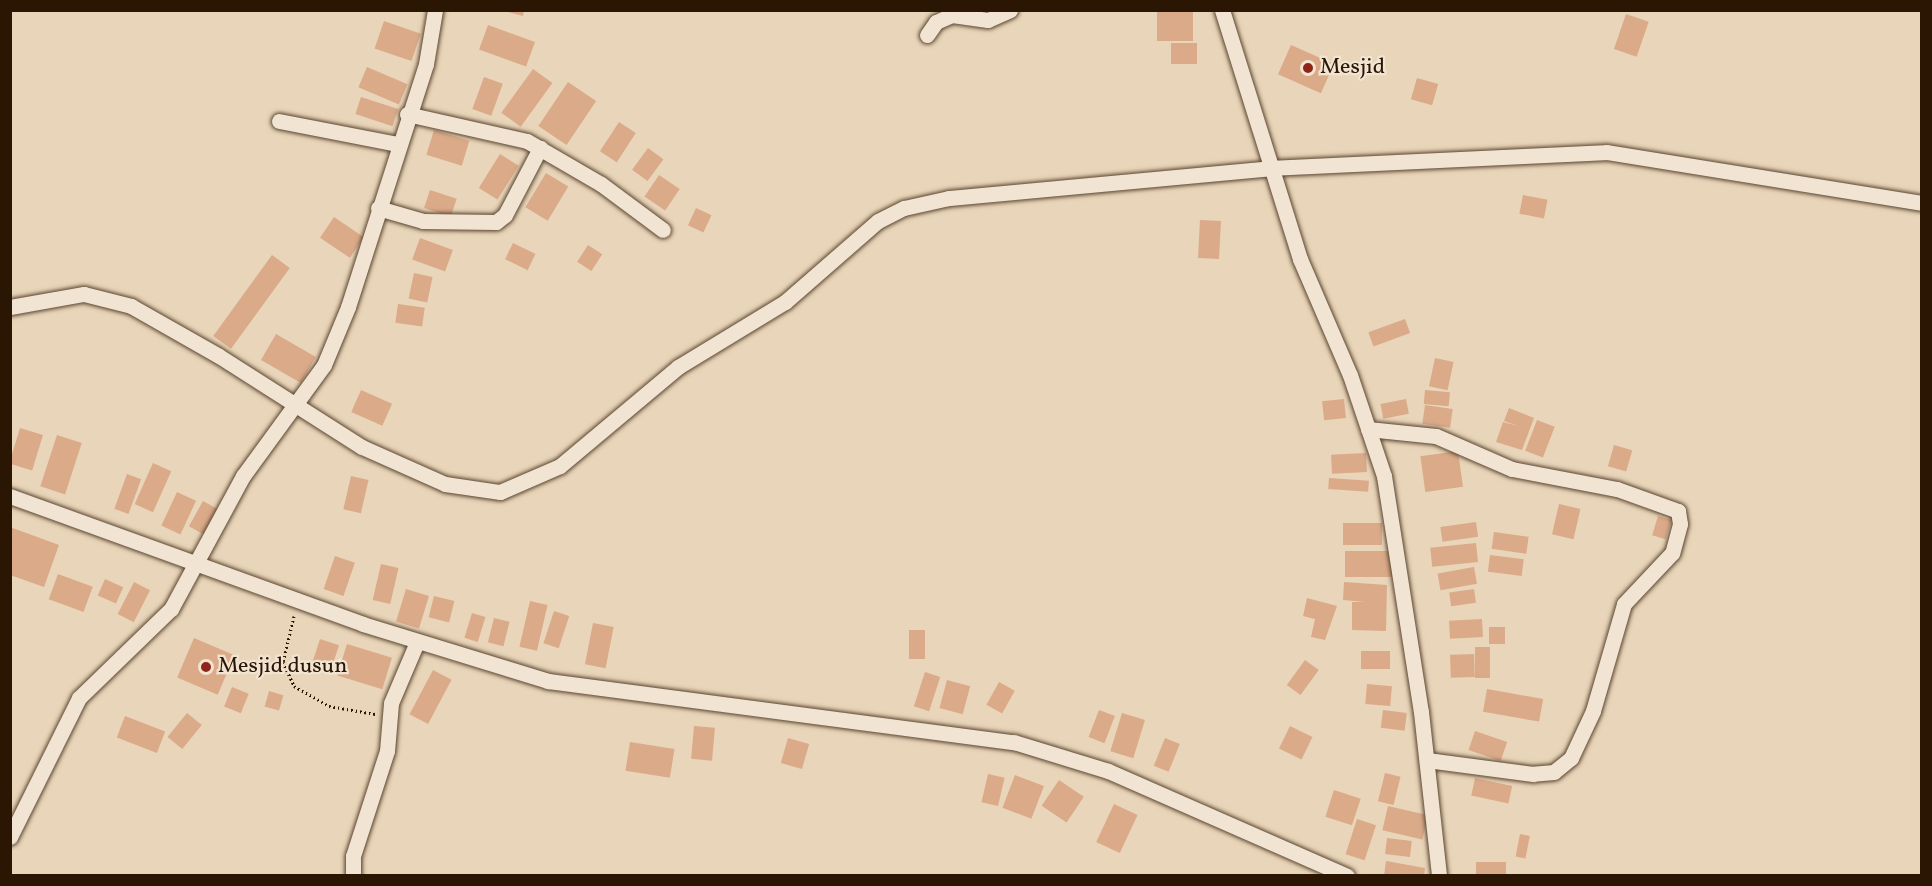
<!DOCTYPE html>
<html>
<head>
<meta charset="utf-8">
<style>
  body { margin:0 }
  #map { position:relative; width:1932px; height:886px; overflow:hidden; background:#e9d5b9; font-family:Vollkorn,serif }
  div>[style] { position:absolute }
  .building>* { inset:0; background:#dbaa89; transform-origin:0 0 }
  .path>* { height:3px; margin-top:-1.5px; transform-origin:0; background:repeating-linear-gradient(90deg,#2b1503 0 1.5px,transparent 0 4.5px) }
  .roads { filter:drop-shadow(0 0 2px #5a4530) drop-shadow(0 0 2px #5a4530) }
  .street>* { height:15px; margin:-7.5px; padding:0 7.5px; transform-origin:7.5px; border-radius:7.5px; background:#f1e4d2 }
  .dots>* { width:16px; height:16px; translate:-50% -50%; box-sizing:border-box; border:3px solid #f1e4d2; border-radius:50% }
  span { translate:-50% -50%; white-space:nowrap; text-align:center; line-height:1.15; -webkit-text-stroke:4.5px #f1e4d2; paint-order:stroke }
  .poi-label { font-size:22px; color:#2b1503 }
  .left { translate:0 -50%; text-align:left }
  .frame { position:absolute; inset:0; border:12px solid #2b1503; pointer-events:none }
</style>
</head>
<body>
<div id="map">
  <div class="building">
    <div style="clip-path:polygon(501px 10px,524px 10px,523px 16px)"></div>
    <div style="left:1157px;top:10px;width:36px;height:31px"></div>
    <div style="left:1626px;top:14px;width:24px;height:37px;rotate:19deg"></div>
    <div style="left:384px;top:21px;width:39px;height:29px;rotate:19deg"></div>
    <div style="left:488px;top:25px;width:50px;height:26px;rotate:20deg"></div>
    <div style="left:1171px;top:43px;width:26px;height:21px"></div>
    <div style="left:1291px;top:45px;width:47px;height:32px;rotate:24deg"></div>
    <div style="left:367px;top:67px;width:44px;height:22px;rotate:23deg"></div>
    <div style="left:533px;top:69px;width:24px;height:54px;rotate:36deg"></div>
    <div style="left:484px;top:77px;width:20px;height:34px;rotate:20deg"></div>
    <div style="left:1417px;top:78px;width:22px;height:22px;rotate:16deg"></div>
    <div style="left:568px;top:82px;width:34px;height:53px;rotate:34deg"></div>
    <div style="left:361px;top:97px;width:39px;height:18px;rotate:18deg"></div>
    <div style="left:619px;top:122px;width:20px;height:35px;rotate:33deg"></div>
    <div style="left:434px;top:130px;width:37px;height:26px;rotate:17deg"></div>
    <div style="left:648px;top:148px;width:19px;height:27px;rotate:36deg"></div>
    <div style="left:500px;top:154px;width:22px;height:40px;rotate:32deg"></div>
    <div style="left:546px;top:173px;width:26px;height:40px;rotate:31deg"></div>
    <div style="left:659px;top:175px;width:25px;height:26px;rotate:34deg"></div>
    <div style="left:430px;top:190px;width:28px;height:19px;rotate:18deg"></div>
    <div style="left:1523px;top:195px;width:25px;height:19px;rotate:11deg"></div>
    <div style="left:696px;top:208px;width:17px;height:19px;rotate:25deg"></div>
    <div style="left:334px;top:217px;width:36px;height:25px;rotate:34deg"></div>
    <div style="left:1200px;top:220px;width:21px;height:38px;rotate:3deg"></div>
    <div style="left:420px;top:238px;width:35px;height:23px;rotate:20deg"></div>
    <div style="left:513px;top:243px;width:25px;height:18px;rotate:26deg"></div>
    <div style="left:588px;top:245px;width:17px;height:20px;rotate:33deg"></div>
    <div style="left:272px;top:255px;width:22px;height:100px;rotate:36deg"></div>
    <div style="left:414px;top:273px;width:19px;height:26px;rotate:12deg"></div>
    <div style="left:398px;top:304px;width:27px;height:19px;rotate:8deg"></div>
    <div style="left:1405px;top:319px;width:15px;height:39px;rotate:70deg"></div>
    <div style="left:276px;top:334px;width:46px;height:30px;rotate:30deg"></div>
    <div style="left:1435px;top:358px;width:19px;height:29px;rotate:12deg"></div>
    <div style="left:361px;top:390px;width:34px;height:24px;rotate:24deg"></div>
    <div style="left:1425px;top:390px;width:25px;height:14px;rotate:5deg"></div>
    <div style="left:1344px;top:399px;width:19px;height:22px;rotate:84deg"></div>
    <div style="left:1406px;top:399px;width:15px;height:26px;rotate:79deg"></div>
    <div style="left:1425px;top:405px;width:28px;height:19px;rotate:8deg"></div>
    <div style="clip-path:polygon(1509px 408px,1534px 418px,1522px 450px,1496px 442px,1503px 422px,1518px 426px,1504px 421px)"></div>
    <div style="left:1537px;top:420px;width:19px;height:33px;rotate:21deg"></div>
    <div style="left:20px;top:428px;width:24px;height:37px;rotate:17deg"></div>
    <div style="left:57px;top:435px;width:26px;height:54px;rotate:18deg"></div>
    <div style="left:1614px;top:445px;width:19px;height:22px;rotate:16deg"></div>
    <div style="left:1458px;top:451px;width:36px;height:38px;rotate:82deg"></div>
    <div style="left:1366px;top:453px;width:19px;height:35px;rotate:87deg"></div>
    <div style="left:153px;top:463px;width:20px;height:45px;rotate:24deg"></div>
    <div style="left:127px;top:474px;width:15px;height:37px;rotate:20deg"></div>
    <div style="left:351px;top:476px;width:18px;height:34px;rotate:13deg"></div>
    <div style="left:1329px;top:478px;width:40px;height:11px;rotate:4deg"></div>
    <div style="left:177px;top:492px;width:21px;height:37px;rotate:25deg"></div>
    <div style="left:203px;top:501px;width:21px;height:29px;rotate:29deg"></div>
    <div style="left:1559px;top:504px;width:22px;height:31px;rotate:13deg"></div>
    <div style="left:1658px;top:516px;width:14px;height:20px;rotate:17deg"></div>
    <div style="left:1476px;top:522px;width:15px;height:36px;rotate:82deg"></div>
    <div style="left:1382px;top:523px;width:22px;height:39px;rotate:90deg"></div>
    <div style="clip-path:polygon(10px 527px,59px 545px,44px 587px,10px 575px)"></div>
    <div style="left:1494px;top:532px;width:35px;height:17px;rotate:8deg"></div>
    <div style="left:1476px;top:543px;width:19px;height:46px;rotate:84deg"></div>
    <div style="left:1392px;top:551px;width:26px;height:47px;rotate:90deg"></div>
    <div style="left:1490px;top:555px;width:34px;height:17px;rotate:7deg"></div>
    <div style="left:335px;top:556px;width:21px;height:35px;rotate:19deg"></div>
    <div style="left:381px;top:564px;width:18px;height:37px;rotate:13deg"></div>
    <div style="left:1474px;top:567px;width:17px;height:37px;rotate:80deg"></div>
    <div style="left:58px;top:574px;width:37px;height:27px;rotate:20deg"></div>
    <div style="left:105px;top:579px;width:20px;height:18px;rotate:24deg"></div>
    <div style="left:134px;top:582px;width:18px;height:36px;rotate:27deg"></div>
    <div style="clip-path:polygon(1344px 582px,1387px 585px,1386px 631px,1352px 630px,1352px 602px,1365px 602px,1343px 600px)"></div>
    <div style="left:406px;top:589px;width:24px;height:34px;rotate:17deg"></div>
    <div style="left:1474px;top:589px;width:14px;height:25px;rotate:82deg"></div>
    <div style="left:434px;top:596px;width:21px;height:22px;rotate:14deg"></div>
    <div style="clip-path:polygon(1307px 598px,1337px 606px,1325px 640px,1311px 637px,1315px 619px,1303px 616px)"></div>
    <div style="left:530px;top:601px;width:18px;height:47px;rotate:13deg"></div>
    <div style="left:554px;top:611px;width:16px;height:34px;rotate:18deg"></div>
    <div style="left:472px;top:613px;width:14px;height:26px;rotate:17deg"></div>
    <div style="left:494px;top:618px;width:16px;height:25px;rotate:14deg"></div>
    <div style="left:1482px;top:619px;width:18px;height:33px;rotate:87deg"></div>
    <div style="left:593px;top:623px;width:21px;height:42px;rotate:11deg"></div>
    <div style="left:1489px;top:627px;width:16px;height:17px"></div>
    <div style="left:909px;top:630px;width:16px;height:29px"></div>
    <div style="left:194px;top:638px;width:44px;height:43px;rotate:23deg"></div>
    <div style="left:320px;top:639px;width:20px;height:24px;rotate:18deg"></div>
    <div style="left:347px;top:644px;width:47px;height:33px;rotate:17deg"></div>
    <div style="left:1475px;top:647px;width:15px;height:31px"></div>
    <div style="left:1361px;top:651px;width:29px;height:18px"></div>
    <div style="left:1474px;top:654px;width:23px;height:24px;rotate:88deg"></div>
    <div style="left:1305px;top:660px;width:17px;height:31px;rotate:36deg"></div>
    <div style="left:433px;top:670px;width:21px;height:50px;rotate:28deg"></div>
    <div style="left:925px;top:672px;width:16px;height:36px;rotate:18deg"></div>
    <div style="left:947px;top:680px;width:24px;height:29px;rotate:15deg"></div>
    <div style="left:999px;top:682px;width:18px;height:26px;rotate:29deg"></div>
    <div style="left:1367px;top:684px;width:25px;height:20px;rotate:5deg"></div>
    <div style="left:232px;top:687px;width:18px;height:21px;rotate:22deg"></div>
    <div style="left:1487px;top:689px;width:57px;height:23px;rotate:10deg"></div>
    <div style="left:269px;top:691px;width:15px;height:16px;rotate:16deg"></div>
    <div style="left:1099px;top:710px;width:17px;height:29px;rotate:21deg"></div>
    <div style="left:1383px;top:710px;width:24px;height:18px;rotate:7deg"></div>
    <div style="left:187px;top:713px;width:19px;height:31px;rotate:39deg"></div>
    <div style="left:1122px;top:713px;width:24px;height:40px;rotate:17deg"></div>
    <div style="left:125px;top:716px;width:43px;height:23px;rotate:21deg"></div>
    <div style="left:694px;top:726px;width:21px;height:33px;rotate:5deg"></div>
    <div style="left:1290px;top:726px;width:25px;height:25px;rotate:26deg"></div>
    <div style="left:1475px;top:731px;width:34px;height:20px;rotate:19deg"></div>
    <div style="left:788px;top:738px;width:22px;height:26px;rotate:16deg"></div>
    <div style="left:1165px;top:738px;width:16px;height:30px;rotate:22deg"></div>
    <div style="left:630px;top:742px;width:45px;height:29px;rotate:9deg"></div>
    <div style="left:1385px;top:773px;width:16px;height:29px;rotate:14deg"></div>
    <div style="left:988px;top:774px;width:17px;height:29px;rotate:13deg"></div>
    <div style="left:1015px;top:775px;width:31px;height:35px;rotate:21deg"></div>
    <div style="left:1475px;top:778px;width:38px;height:18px;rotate:12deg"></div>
    <div style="left:1059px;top:780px;width:30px;height:31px;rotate:34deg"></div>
    <div style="left:1334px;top:790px;width:28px;height:28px;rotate:18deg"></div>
    <div style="left:1114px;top:804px;width:26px;height:42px;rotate:25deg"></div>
    <div style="left:1388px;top:806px;width:41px;height:25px;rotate:13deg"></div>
    <div style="left:1357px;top:819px;width:20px;height:37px;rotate:18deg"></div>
    <div style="left:1520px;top:834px;width:10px;height:23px;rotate:11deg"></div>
    <div style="left:1387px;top:838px;width:25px;height:16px;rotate:7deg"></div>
    <div style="clip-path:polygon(1386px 861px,1425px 868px,1424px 876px,1384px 876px)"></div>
    <div style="left:1476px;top:862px;width:30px;height:14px"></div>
  </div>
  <div class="path">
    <div style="left:294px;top:616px;width:47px;rotate:103.4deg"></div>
    <div style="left:283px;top:662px;width:26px;rotate:65deg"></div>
    <div style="left:294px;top:686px;width:40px;rotate:29.7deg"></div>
    <div style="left:329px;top:706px;width:47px;rotate:9.9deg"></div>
  </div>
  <div class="roads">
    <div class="street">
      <div style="left:1222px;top:10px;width:261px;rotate:72.6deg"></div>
      <div style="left:1300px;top:259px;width:126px;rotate:66.7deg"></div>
      <div style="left:1350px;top:375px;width:107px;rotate:71.4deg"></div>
      <div style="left:1384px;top:476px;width:239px;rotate:81.1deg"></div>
      <div style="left:1421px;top:712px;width:165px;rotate:83.7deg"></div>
      <div style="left:927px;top:35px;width:16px;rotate:-55deg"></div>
      <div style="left:936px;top:22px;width:17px;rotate:-24deg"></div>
      <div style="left:952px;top:15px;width:36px;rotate:8deg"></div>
      <div style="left:988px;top:20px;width:24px;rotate:-24deg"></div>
      <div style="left:407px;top:114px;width:123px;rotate:12.7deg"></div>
      <div style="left:527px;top:141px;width:86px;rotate:30.2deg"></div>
      <div style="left:601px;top:184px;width:77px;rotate:36.6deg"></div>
      <div style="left:279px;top:121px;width:120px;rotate:11deg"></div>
      <div style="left:378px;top:208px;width:47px;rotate:16.1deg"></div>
      <div style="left:423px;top:221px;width:73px;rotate:0.8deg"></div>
      <div style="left:496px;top:222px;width:11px;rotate:-38deg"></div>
      <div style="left:505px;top:215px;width:76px;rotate:-62.4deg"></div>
      <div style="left:10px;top:307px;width:75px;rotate:-10deg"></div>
      <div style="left:84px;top:294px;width:49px;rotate:14.3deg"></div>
      <div style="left:131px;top:306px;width:101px;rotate:29.6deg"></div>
      <div style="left:219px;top:356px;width:169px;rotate:32.5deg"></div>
      <div style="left:362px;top:447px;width:91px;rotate:24deg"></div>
      <div style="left:445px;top:484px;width:56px;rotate:8.3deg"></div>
      <div style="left:500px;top:492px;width:65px;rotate:-23.4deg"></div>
      <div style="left:560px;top:466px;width:154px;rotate:-40deg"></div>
      <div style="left:678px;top:367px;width:125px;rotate:-31.3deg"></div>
      <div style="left:785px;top:302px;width:123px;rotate:-41.1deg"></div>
      <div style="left:878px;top:221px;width:29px;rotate:-27deg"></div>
      <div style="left:904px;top:208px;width:46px;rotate:-12.5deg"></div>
      <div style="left:949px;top:198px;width:323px;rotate:-5.3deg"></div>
      <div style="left:1271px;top:168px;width:336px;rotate:-2.7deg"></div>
      <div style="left:1607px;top:152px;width:319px;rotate:9.2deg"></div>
      <div style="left:1368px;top:429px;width:68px;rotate:5.9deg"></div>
      <div style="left:1436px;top:436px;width:83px;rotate:23.5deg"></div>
      <div style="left:1512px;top:469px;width:107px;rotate:10.8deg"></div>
      <div style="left:1617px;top:489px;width:65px;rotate:19.8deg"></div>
      <div style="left:1678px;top:511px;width:13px;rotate:81deg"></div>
      <div style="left:1680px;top:524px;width:30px;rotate:105deg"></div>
      <div style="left:1672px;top:553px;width:70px;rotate:133.3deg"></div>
      <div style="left:1624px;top:604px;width:111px;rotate:106.2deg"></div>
      <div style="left:1593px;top:711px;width:52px;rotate:115.1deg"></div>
      <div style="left:1571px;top:758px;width:22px;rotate:141deg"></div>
      <div style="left:1554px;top:772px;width:21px;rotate:175deg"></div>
      <div style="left:1533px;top:774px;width:107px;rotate:-172.5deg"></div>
      <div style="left:10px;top:496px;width:375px;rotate:19.9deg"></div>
      <div style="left:363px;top:624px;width:194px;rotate:17.1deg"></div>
      <div style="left:548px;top:681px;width:470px;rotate:7.5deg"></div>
      <div style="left:1014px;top:742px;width:98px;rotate:17.1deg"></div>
      <div style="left:1108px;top:771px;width:261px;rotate:23.7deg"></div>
      <div style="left:10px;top:837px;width:155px;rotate:-63.6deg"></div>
      <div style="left:79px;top:698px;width:128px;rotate:-44.1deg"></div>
      <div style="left:171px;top:609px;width:151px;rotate:-61.6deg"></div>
      <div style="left:243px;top:476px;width:137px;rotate:-53.9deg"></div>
      <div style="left:324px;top:365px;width:63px;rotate:-67.5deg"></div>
      <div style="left:348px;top:307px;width:255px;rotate:-72.2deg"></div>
      <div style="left:426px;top:64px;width:55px;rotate:-80.5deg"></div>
      <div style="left:353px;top:876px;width:20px;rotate:-90deg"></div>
      <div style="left:353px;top:856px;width:110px;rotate:-72.1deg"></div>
      <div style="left:387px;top:751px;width:48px;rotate:-85.2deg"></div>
      <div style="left:391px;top:703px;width:66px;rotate:-66.9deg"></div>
    </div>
  </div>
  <div class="dots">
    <div style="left:1308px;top:68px;background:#8f2418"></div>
    <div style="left:206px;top:667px;background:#8f2418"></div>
  </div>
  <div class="poi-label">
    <span class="left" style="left:1320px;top:68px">Mesjid</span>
    <span class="left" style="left:218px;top:667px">Mesjid dusun</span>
  </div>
  <div class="frame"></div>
</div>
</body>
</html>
